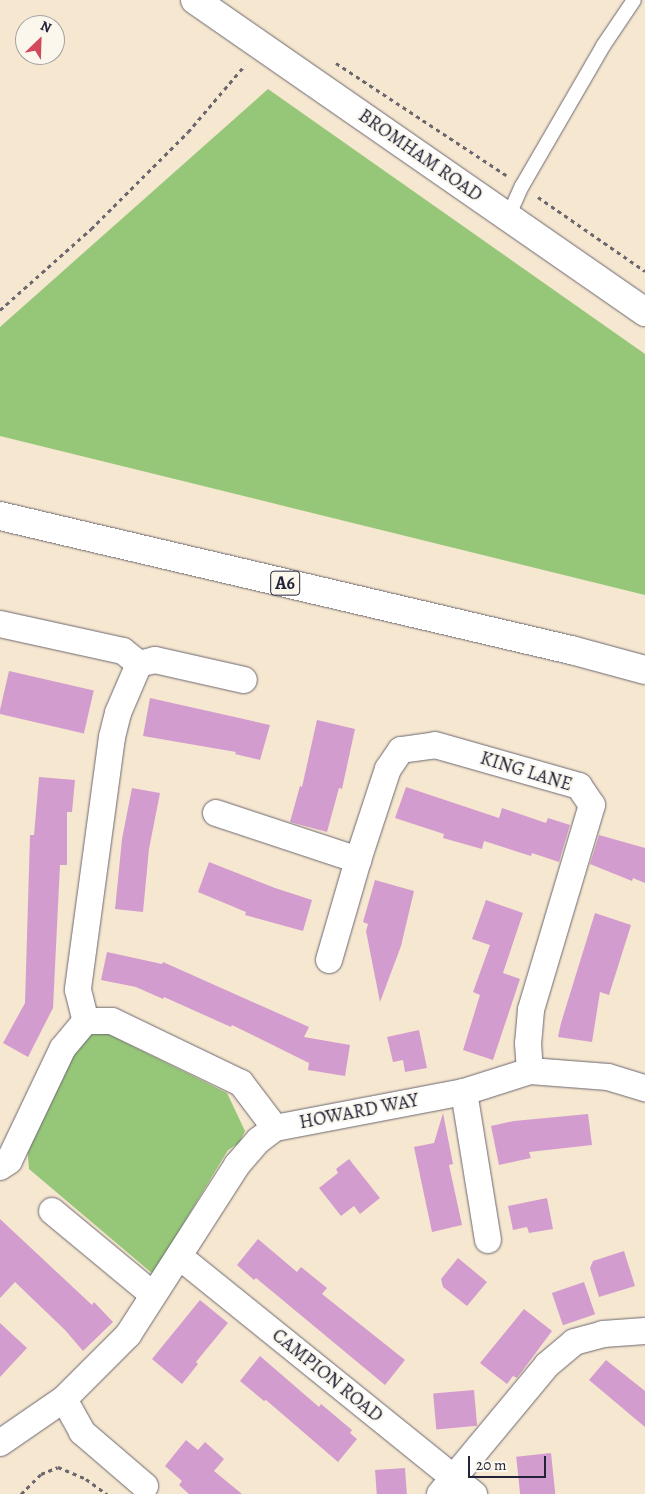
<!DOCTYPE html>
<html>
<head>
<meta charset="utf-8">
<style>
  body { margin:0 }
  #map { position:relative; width:645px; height:1494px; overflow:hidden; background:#f6e7d0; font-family:Alegreya,serif }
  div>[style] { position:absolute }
  .green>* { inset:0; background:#96c778 }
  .building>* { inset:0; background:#d39cce; transform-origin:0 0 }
  .path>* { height:3px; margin-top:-1.5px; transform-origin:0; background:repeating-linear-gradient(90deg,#6c676f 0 4px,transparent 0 8px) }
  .roads { filter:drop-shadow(0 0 1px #6c676f) drop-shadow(0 0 1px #6c676f) }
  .service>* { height:14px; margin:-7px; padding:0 7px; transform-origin:7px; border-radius:7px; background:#fff }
  .minor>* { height:26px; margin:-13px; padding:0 13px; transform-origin:13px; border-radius:13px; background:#fff }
  .tertiary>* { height:28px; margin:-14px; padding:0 14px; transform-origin:14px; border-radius:14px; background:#fff }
  .trunk>* { height:28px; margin:-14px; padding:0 14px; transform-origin:14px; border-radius:14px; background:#fff }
  span { translate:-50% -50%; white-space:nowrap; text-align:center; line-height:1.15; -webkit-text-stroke:4px #fbf7ec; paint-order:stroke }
  .shield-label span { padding:1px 4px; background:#fbf7ec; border:1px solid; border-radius:4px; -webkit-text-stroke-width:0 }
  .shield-label { font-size:18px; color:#22223b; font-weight:700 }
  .street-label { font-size:19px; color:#22223b }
  .north { position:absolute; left:15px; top:15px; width:50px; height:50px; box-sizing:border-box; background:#fbf7ec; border:1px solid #a4a2a5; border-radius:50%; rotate:24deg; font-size:14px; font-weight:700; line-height:20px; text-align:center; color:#22223b }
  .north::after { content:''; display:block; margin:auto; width:18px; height:22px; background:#d1495b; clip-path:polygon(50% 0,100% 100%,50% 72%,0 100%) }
  .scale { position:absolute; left:468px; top:1456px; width:78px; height:22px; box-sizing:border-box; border:2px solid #22223b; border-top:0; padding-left:6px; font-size:15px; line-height:18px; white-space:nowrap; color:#22223b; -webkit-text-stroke:4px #fbf7ec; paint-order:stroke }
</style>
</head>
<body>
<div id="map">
  <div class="green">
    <div style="clip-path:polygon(268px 89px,645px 354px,645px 595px,0 436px,0 327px)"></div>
    <div style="clip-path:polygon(91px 1033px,106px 1033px,227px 1093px,245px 1131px,239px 1143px,228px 1150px,153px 1274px,29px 1169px,27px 1146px,79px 1041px)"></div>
  </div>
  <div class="building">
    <div style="left:9px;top:671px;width:87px;height:44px;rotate:13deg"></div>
    <div style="clip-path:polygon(150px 698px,270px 725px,260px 760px,235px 754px,236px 752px,143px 736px)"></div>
    <div style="clip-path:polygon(317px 720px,355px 729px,342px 789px,339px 788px,327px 832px,290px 822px,300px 786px,302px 787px)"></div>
    <div style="clip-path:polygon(39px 777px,75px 780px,72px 812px,67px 812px,67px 865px,60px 865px,53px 1008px,28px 1057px,3px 1043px,25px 1003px,30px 835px,34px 835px)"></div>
    <div style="clip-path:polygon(406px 787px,499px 818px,502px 808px,546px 823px,548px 818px,570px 825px,559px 862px,532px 853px,531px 856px,484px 841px,482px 849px,443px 838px,444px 834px,395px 818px)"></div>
    <div style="clip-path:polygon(132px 788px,160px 793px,149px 849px,143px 912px,115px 909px,122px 839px)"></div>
    <div style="clip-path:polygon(599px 835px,645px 848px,645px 883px,633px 878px,632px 881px,590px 864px)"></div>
    <div style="clip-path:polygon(209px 862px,275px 888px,312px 900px,303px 931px,245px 915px,246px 912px,198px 892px)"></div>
    <div style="clip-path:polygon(375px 880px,414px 891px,401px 946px,380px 1002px,366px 931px,368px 924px,363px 922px)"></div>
    <div style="clip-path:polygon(486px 900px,523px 913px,503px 973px,520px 979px,493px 1060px,463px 1050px,480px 995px,473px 992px,490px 945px,472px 939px)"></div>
    <div style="clip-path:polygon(595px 913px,631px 925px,609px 995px,600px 992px,592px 1042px,558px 1037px,561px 1023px)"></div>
    <div style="clip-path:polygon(107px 952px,162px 964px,163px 962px,309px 1027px,304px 1037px,350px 1045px,345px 1076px,308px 1070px,309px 1063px,232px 1025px,231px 1027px,164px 997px,163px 999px,136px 987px,101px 980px)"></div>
    <div style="clip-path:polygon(419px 1030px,427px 1068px,405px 1072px,403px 1060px,393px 1062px,387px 1037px)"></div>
    <div style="clip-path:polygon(443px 1113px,453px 1164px,449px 1165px,462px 1225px,432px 1232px,414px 1147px,434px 1143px)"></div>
    <div style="clip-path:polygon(588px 1114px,592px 1145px,529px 1152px,531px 1158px,499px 1165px,491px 1126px,514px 1121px)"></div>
    <div style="clip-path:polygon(349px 1159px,380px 1198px,360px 1214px,354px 1206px,341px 1216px,319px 1188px,338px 1173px,336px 1169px)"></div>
    <div style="clip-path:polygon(547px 1198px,553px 1229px,529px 1233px,527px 1227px,513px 1230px,508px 1206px)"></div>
    <div style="clip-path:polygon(0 1219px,92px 1305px,94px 1302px,113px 1322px,83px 1351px,65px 1330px,15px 1282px,0 1298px)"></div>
    <div style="clip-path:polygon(258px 1239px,297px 1272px,301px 1267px,327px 1288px,322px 1294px,405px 1360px,385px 1385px,256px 1278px,254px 1280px,237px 1265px)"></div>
    <div style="clip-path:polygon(624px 1251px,635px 1286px,599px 1297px,590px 1268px,593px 1261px)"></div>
    <div style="clip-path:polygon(458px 1258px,487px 1282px,467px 1306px,443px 1287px,441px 1279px)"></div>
    <div style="left:584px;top:1282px;width:34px;height:34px;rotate:71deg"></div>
    <div style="clip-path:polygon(200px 1300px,228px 1323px,196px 1362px,198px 1364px,182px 1384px,152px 1359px)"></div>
    <div style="clip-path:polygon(524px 1309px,552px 1331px,517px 1378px,513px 1376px,507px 1384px,480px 1363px)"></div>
    <div style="clip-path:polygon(0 1323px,27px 1348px,0 1377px)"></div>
    <div style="clip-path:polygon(260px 1356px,319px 1407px,321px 1404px,352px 1430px,350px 1433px,357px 1439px,338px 1462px,266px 1400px,264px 1401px,240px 1381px)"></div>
    <div style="clip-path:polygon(606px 1360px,645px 1391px,645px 1427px,589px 1380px)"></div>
    <div style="left:474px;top:1390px;width:36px;height:41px;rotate:85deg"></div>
    <div style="clip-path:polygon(186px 1440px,198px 1450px,205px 1442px,224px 1459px,214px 1471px,242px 1494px,189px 1494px,179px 1485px,182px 1481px,165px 1466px)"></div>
    <div style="left:551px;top:1453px;width:41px;height:35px;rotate:84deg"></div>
    <div style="left:405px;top:1468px;width:26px;height:30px;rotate:86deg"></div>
  </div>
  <div class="path">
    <div style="left:336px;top:63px;width:204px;rotate:33.4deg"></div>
    <div style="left:538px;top:197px;width:130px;rotate:34.7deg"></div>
    <div style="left:0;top:310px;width:122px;rotate:-41.7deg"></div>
    <div style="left:91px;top:229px;width:137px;rotate:-45deg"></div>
    <div style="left:188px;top:132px;width:88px;rotate:-49.6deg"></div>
    <div style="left:21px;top:1494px;width:28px;rotate:-45deg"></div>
    <div style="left:41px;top:1474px;width:18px;rotate:-22deg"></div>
    <div style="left:58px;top:1467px;width:30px;rotate:23deg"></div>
    <div style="left:86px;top:1479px;width:26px;rotate:36deg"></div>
  </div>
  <div class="roads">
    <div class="service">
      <div style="left:508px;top:217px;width:34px;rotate:-66deg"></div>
      <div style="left:522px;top:186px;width:162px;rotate:-59.9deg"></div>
      <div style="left:603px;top:46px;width:55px;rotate:-56deg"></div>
    </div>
    <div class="minor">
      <div style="left:0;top:624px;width:126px;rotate:12.4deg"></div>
      <div style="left:123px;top:651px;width:21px;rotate:39deg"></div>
      <div style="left:139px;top:664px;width:53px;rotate:113.2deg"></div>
      <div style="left:118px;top:713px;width:25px;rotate:104deg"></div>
      <div style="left:112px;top:737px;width:255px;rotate:97.7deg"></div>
      <div style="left:78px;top:990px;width:32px;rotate:76deg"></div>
      <div style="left:86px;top:1021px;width:26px"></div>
      <div style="left:112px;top:1021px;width:143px;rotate:25.7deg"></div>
      <div style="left:241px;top:1083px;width:56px;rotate:52.9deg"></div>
      <div style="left:139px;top:664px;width:16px;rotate:-14deg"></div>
      <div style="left:155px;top:660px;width:91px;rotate:12.7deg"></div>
      <div style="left:216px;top:813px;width:150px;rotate:18.3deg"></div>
      <div style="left:329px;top:960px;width:104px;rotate:-73.8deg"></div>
      <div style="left:358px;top:860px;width:96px;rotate:-71.8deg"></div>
      <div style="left:388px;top:769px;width:23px;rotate:-56deg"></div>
      <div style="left:401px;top:750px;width:34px;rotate:-8deg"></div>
      <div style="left:435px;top:745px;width:150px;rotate:15.9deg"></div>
      <div style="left:579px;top:786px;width:23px;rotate:56deg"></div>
      <div style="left:592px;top:805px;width:214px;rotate:106.6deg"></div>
      <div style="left:531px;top:1010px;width:33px;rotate:95deg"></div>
      <div style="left:528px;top:1043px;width:28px;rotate:86deg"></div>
      <div style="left:464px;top:1092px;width:150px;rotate:80.8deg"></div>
      <div style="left:0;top:1167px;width:11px;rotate:-34deg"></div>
      <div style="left:9px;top:1161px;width:125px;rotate:-64.5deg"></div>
      <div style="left:63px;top:1048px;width:35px;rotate:-50deg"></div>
      <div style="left:52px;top:1211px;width:130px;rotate:39.7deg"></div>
      <div style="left:180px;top:1257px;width:378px;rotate:38.9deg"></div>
      <div style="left:64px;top:1399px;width:38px;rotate:61deg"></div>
      <div style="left:82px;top:1432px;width:83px;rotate:40.6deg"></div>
      <div style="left:0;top:1443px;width:78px;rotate:-34.5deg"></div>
      <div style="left:64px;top:1399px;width:91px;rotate:-45deg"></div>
      <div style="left:128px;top:1335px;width:202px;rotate:-57.3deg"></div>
      <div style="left:237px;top:1165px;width:33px;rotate:-49deg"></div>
      <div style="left:259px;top:1140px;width:20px;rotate:-37deg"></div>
      <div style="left:275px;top:1128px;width:192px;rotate:-10.8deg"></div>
      <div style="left:464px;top:1092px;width:69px;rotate:-17.7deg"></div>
      <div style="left:530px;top:1071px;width:78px;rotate:4.4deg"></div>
      <div style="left:608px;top:1077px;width:39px;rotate:17deg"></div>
      <div style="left:440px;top:1494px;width:168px;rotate:-50.3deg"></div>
      <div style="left:547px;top:1365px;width:35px;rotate:-40deg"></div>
      <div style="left:574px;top:1342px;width:30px;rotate:-15deg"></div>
      <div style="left:603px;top:1334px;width:42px;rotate:-4.1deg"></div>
    </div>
    <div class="tertiary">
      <div style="left:195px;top:0;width:548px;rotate:34.73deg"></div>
    </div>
    <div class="trunk">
      <div style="left:0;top:516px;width:587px;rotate:13.21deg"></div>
      <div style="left:571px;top:650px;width:77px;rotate:15.1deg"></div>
    </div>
  </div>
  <div class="shield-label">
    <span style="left:285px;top:583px">A6</span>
  </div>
  <div class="street-label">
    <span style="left:420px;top:156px;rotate:35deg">BROMHAM ROAD</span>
    <span style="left:526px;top:772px;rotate:17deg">KING LANE</span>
    <span style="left:359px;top:1112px;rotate:-11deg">HOWARD WAY</span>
    <span style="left:327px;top:1376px;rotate:39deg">CAMPION ROAD</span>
  </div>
  <div class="north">N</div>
  <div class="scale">20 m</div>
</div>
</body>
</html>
